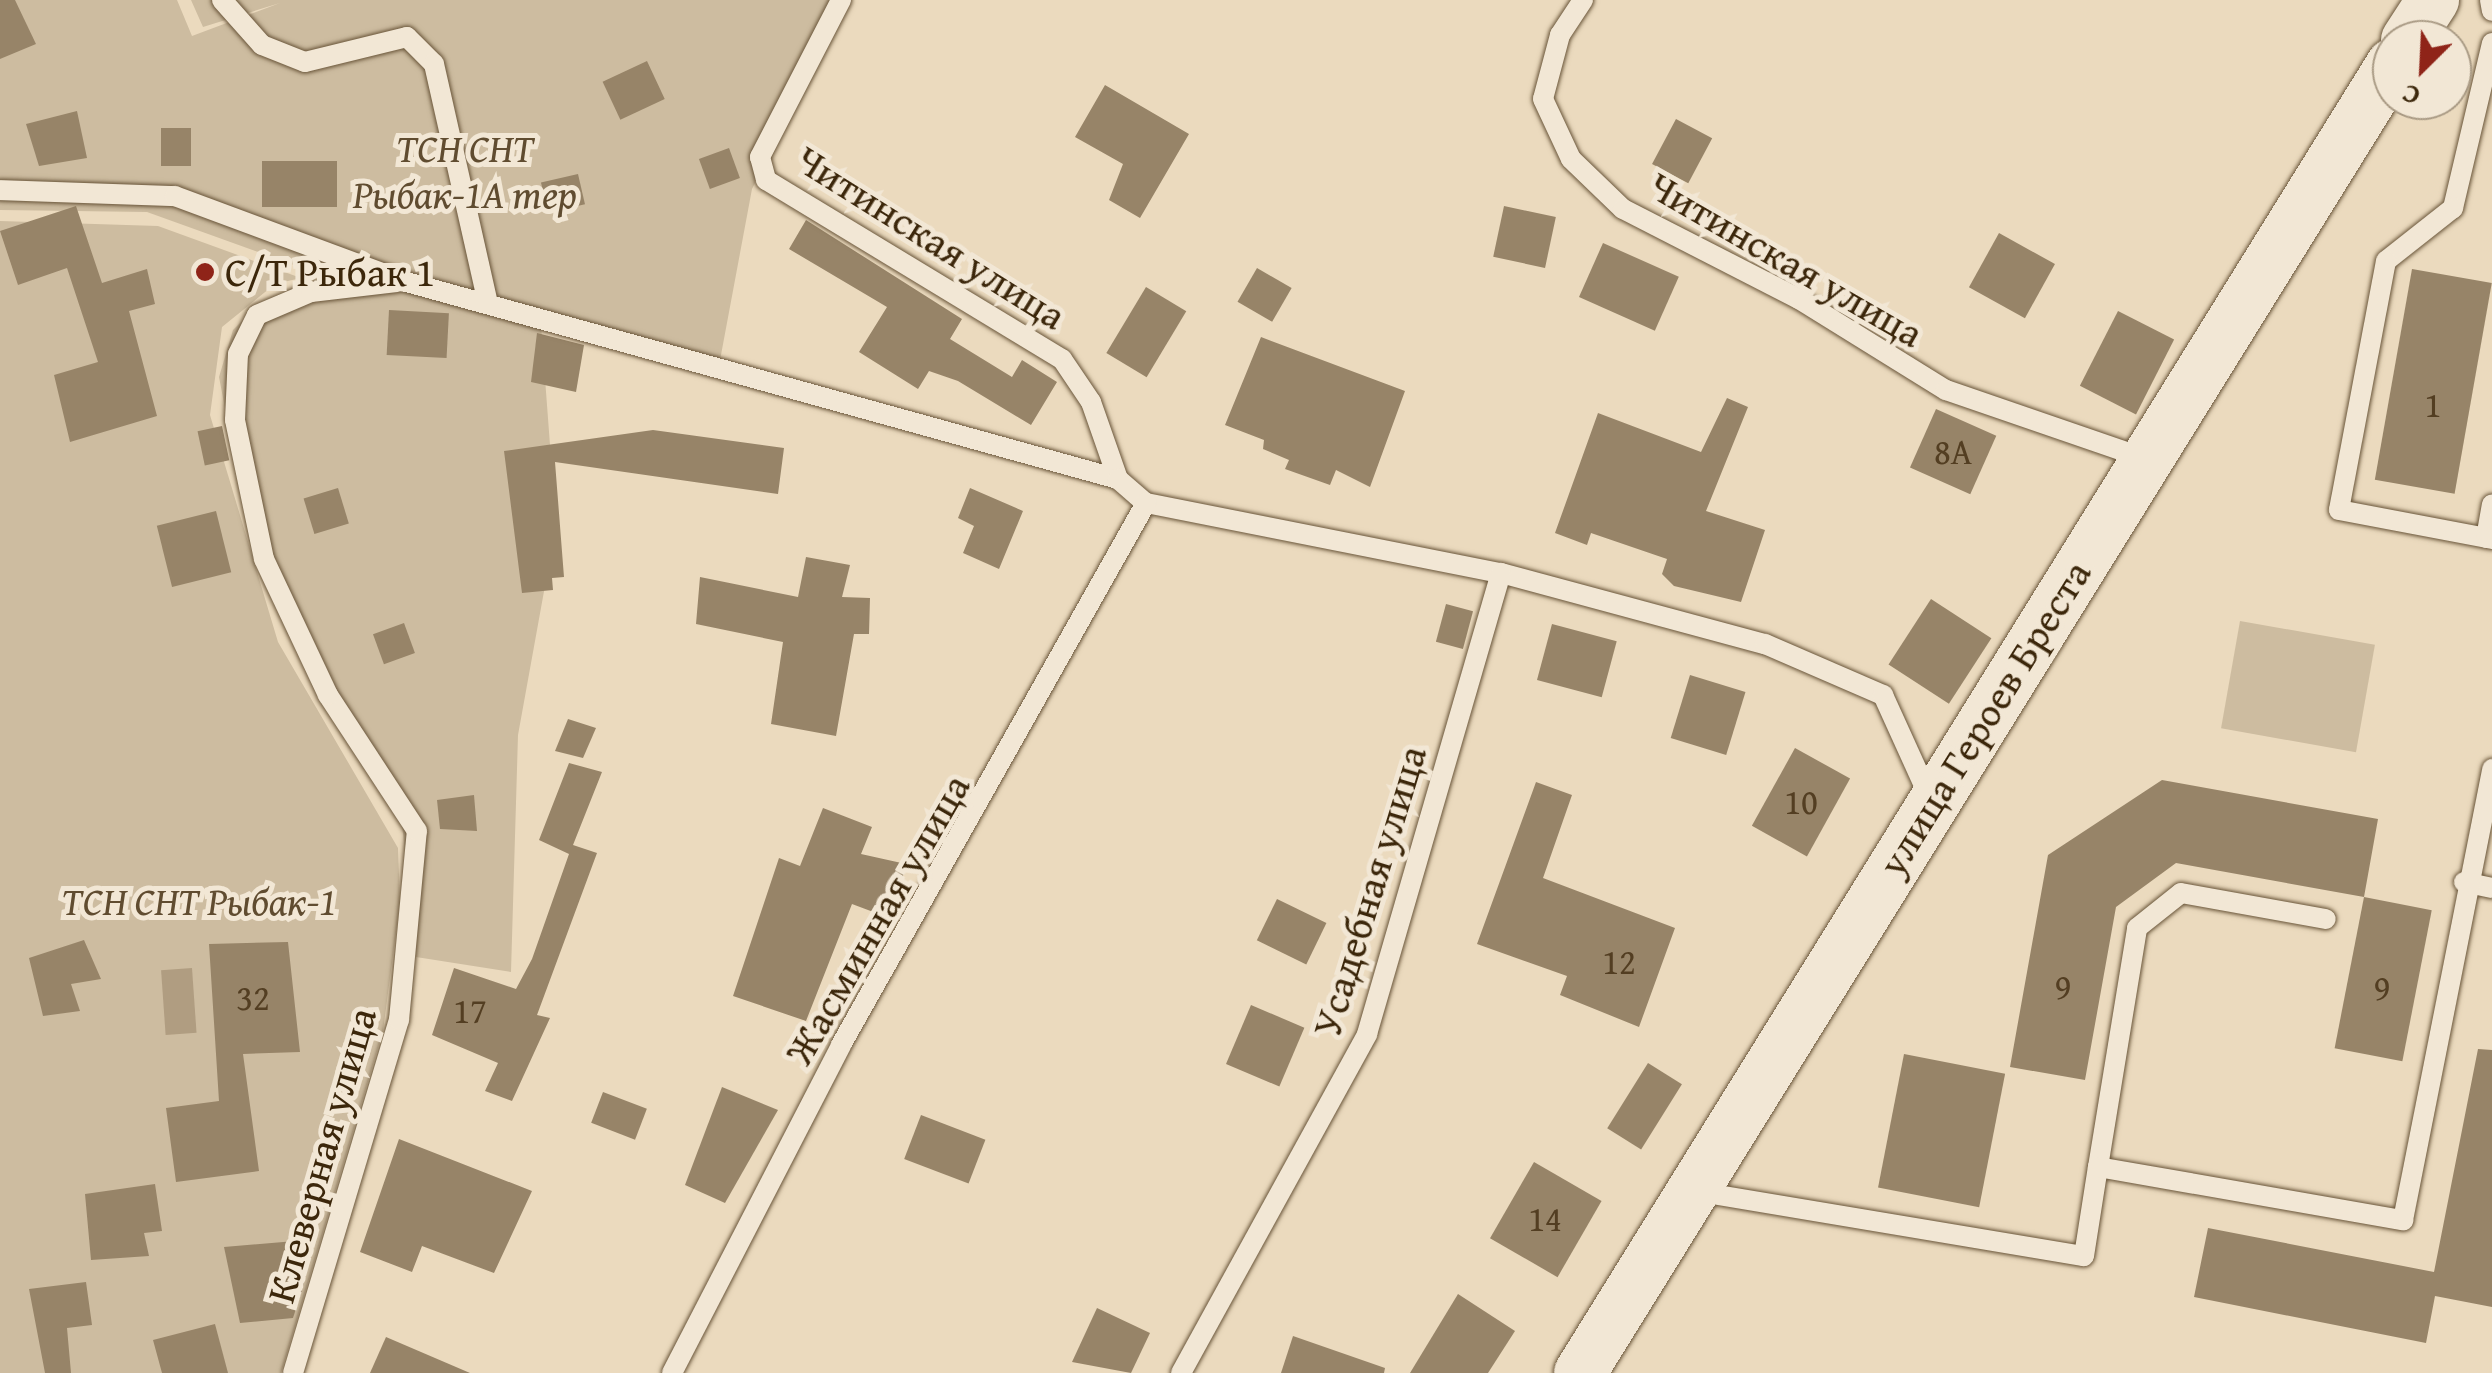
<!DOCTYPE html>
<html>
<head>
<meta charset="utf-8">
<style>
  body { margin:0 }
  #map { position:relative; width:2492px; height:1373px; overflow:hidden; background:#ebdabe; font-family:"Gentium Book Plus",serif }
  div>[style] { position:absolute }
  .green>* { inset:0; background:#cdbca0; transform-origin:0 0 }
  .water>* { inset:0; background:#b09d81; transform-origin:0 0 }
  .building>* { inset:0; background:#978468; transform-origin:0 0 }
  .roads { filter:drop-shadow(0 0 2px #685438) drop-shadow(0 0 2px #685438) }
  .lane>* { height:20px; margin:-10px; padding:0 10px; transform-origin:10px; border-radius:10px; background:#f2e7d5 }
  .secondary>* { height:52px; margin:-26px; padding:0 26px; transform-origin:26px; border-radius:26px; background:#f2e7d5 }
  .dots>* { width:28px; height:28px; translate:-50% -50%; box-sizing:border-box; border:5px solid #f2e7d5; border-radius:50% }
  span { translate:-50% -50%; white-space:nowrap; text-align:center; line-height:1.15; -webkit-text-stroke:10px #f2e7d5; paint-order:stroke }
  .number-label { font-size:35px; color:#533e22 }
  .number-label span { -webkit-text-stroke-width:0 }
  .park-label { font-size:40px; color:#604c30; font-style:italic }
  .street-label { font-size:40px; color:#3c270b }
  .poi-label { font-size:40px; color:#3c270b }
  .left { translate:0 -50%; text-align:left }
  .north { position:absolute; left:2372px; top:20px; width:100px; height:100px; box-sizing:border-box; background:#f2e7d5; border:2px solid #a99a84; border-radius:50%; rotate:204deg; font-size:28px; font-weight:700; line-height:40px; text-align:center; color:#3c270b }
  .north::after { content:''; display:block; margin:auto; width:35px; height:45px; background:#8f2418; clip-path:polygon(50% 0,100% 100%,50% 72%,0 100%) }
</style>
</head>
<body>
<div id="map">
  <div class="green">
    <div style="clip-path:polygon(0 0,177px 0,192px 36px,280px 3px,203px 27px,191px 0,846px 0,752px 189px,718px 371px,541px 325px,556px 525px,518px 735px,511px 972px,416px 957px,402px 824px,287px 633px,242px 497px,219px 377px,233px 330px,260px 303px,330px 278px,147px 212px,0 210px)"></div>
    <div style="clip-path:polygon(0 221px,158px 226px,301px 278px,275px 284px,222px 327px,210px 415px,278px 642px,398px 848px,400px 902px,383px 1031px,281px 1373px,0 1373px)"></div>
    <div style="left:2240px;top:621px;width:137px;height:109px;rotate:10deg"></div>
  </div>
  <div class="water">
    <div style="left:192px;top:968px;width:65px;height:31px;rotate:86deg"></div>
  </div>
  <div class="building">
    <div style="clip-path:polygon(0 0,15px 0,36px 44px,0 59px)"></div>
    <div style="left:647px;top:61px;width:42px;height:49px;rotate:65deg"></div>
    <div style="clip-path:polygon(1105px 85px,1189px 134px,1140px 218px,1109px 200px,1123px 164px,1075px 137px)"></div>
    <div style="clip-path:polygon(77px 111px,87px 158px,39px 166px,26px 124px)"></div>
    <div style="left:1676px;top:119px;width:41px;height:51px;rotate:28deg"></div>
    <div style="left:161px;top:128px;width:30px;height:38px"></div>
    <div style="left:729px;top:148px;width:32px;height:32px;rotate:70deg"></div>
    <div style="left:262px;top:161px;width:75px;height:46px"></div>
    <div style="left:578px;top:174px;width:31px;height:38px;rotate:77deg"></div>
    <div style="clip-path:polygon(76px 206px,102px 283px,147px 269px,155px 304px,129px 311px,157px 416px,70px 442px,54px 375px,98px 362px,67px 268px,18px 285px,0 231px)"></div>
    <div style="left:1504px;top:206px;width:53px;height:52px;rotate:12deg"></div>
    <div style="clip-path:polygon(806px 220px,962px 319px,950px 339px,1012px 377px,1022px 360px,1057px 382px,1031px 425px,958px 381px,929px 371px,918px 389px,859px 352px,887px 307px,789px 249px)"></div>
    <div style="left:1999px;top:233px;width:64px;height:62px;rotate:29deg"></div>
    <div style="left:1603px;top:243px;width:83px;height:59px;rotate:24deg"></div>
    <div style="left:1257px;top:268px;width:40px;height:39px;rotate:30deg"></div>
    <div style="left:2412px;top:269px;width:81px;height:214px;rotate:10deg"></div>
    <div style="left:1146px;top:287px;width:47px;height:77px;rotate:31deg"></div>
    <div style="left:389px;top:310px;width:60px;height:45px;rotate:3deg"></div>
    <div style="left:2118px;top:311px;width:63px;height:84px;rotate:27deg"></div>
    <div style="clip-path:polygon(537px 333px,584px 345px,576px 392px,531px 382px)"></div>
    <div style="clip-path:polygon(1261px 337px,1405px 391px,1370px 487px,1336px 470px,1330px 485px,1285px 469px,1289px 460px,1263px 449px,1264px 440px,1225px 425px)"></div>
    <div style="clip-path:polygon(1727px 398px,1748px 407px,1706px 511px,1765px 530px,1741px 602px,1674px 586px,1662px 574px,1667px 559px,1591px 533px,1587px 545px,1555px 533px,1598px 413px,1701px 452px)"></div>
    <div style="left:1936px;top:409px;width:66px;height:64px;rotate:24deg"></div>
    <div style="left:222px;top:426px;width:35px;height:25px;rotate:78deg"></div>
    <div style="clip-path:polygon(653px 430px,784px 448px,778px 494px,555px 462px,564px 577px,552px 578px,553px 590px,522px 593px,504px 451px)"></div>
    <div style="left:338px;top:488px;width:37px;height:36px;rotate:73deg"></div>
    <div style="clip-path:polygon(970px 488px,1023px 511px,999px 569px,963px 553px,974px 526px,958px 518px)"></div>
    <div style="left:216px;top:511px;width:63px;height:61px;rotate:76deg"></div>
    <div style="clip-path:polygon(806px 557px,850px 565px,842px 597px,870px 598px,869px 634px,854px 634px,836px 736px,771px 724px,783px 642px,696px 624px,700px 577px,798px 597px)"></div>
    <div style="left:1931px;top:599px;width:72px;height:78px;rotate:33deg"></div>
    <div style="left:1446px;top:604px;width:28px;height:39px;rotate:15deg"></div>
    <div style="left:404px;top:623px;width:32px;height:33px;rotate:70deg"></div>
    <div style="left:1552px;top:624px;width:67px;height:58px;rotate:15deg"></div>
    <div style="left:1690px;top:675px;width:58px;height:66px;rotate:17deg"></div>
    <div style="clip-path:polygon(568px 719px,596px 728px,583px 758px,555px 751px)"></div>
    <div style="left:1795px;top:748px;width:63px;height:89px;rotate:29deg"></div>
    <div style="clip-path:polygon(569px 763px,602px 772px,573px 845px,597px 853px,537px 1015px,550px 1018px,512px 1101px,485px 1091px,498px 1063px,432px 1035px,454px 968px,516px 989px,532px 959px,569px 854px,539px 840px)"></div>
    <div style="clip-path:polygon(2162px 780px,2378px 819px,2364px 897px,2176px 863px,2116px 907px,2085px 1080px,2010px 1067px,2048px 855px)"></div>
    <div style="clip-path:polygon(1536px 782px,1572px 795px,1543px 878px,1675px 928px,1639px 1027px,1560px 995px,1567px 976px,1477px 944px)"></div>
    <div style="clip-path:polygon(474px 795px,477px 831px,440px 829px,437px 800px)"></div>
    <div style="clip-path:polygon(823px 808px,872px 827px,861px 854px,906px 864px,892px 919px,852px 904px,806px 1021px,733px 996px,779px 858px,800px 866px)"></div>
    <div style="left:2364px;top:897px;width:69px;height:154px;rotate:11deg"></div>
    <div style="left:1277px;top:899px;width:55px;height:46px;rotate:26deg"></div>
    <div style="clip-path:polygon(84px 940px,101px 979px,71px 984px,80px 1011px,43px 1016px,29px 958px)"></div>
    <div style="clip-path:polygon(288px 942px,300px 1052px,243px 1054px,259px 1171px,176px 1182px,166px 1108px,219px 1101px,209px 944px)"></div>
    <div style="left:1251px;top:1005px;width:58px;height:64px;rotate:23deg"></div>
    <div style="clip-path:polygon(2478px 1049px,2492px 1050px,2492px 1307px,2435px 1296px,2426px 1343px,2194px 1297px,2208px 1228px,2434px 1272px)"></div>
    <div style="left:1904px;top:1054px;width:103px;height:136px;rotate:11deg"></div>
    <div style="left:1648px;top:1063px;width:40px;height:77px;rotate:32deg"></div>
    <div style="clip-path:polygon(722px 1087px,778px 1110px,725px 1203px,685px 1185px)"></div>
    <div style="left:603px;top:1092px;width:47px;height:33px;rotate:21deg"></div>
    <div style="left:921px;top:1115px;width:69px;height:47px;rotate:21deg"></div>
    <div style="clip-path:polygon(399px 1139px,532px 1191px,494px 1273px,422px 1246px,412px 1272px,360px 1252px)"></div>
    <div style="left:1534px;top:1162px;width:78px;height:88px;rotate:30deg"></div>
    <div style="clip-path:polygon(155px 1184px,162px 1231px,144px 1233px,149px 1256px,91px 1260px,85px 1194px)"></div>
    <div style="clip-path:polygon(295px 1241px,304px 1284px,293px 1318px,240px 1323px,224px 1247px)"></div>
    <div style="clip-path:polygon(86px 1282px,92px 1325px,67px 1328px,71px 1373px,45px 1373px,29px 1289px)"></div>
    <div style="clip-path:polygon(1458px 1294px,1515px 1331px,1488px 1373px,1410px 1373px)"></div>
    <div style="clip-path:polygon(1097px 1308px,1150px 1333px,1131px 1373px,1072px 1362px)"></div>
    <div style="clip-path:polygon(215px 1324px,228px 1373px,162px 1373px,153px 1340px)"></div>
    <div style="clip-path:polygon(1293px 1336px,1385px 1368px,1384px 1373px,1281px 1373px)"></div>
    <div style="clip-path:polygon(386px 1337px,470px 1373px,370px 1373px)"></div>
  </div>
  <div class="roads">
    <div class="lane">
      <div style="left:222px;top:0;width:60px;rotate:48.4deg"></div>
      <div style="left:262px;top:45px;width:46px;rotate:21.6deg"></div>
      <div style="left:305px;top:62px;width:105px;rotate:-13.8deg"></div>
      <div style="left:407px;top:37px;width:38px;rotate:45deg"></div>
      <div style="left:434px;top:64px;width:242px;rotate:77.3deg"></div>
      <div style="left:841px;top:0;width:177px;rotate:117.3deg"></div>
      <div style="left:760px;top:157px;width:24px;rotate:75deg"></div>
      <div style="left:766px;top:180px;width:346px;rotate:31.2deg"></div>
      <div style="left:1062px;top:359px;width:52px;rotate:56deg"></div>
      <div style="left:1091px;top:402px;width:82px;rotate:70.7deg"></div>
      <div style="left:1583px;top:0;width:42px;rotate:123.3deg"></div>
      <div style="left:1560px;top:35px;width:66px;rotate:104.9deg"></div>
      <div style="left:1543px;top:99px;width:66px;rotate:65deg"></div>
      <div style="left:1571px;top:159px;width:72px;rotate:43.9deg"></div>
      <div style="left:1623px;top:209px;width:198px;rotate:27.1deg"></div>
      <div style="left:1799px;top:299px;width:173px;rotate:31.8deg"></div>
      <div style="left:1946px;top:390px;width:209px;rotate:19deg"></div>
      <div style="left:2490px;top:0;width:11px;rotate:80deg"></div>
      <div style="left:2492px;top:43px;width:170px;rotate:103.3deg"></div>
      <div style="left:2453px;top:208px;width:85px;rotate:141.7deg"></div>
      <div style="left:2386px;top:261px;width:253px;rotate:100.7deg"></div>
      <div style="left:2339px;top:510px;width:156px;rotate:10.7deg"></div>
      <div style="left:0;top:190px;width:175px;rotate:2deg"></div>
      <div style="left:175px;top:196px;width:243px;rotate:20.4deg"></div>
      <div style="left:403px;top:281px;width:742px;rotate:15.48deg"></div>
      <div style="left:1118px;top:479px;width:37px;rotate:41deg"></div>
      <div style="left:1146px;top:503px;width:362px;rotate:11.2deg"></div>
      <div style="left:1501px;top:573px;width:273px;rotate:15.1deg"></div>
      <div style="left:1765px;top:644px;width:129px;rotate:23.4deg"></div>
      <div style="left:1883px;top:695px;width:116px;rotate:65.6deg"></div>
      <div style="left:2486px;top:538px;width:34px;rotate:-80deg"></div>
      <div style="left:2464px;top:882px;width:29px;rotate:12deg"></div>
      <div style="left:2098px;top:1167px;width:242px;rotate:-80.7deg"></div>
      <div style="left:2137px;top:928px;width:56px;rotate:-38.5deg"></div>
      <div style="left:2181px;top:893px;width:147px;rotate:10.2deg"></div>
      <div style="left:1694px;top:1191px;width:395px;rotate:9.5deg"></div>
      <div style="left:2084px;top:1256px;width:90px;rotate:-81.1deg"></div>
      <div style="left:2098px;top:1167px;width:310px;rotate:9.9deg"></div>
      <div style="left:2403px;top:1220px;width:460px;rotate:-78.8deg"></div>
      <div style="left:293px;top:1373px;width:369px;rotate:-73.3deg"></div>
      <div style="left:399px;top:1020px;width:190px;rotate:-84.6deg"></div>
      <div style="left:417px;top:831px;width:163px;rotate:-123.2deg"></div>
      <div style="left:328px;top:695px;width:150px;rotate:-115.2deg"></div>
      <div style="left:264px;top:559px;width:142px;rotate:-101.8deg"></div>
      <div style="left:235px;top:420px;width:66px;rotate:-87.4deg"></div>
      <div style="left:238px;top:354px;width:43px;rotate:-64deg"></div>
      <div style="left:257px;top:315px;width:59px;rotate:-23.1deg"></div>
      <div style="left:311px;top:292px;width:86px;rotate:-6.7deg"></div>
      <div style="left:672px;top:1373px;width:369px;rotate:-62.7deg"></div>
      <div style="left:841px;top:1045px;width:622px;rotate:-60.63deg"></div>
      <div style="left:1181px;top:1373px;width:387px;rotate:-61.2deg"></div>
      <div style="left:1367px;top:1034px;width:480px;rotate:-73.8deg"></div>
    </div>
    <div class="secondary">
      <div style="left:2407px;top:40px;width:48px;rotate:-57deg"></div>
      <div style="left:1580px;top:1373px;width:1540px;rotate:-58.17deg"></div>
    </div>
  </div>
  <div class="dots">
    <div style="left:205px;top:272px;background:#8f2418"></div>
  </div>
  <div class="number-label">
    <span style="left:2433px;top:405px">1</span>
    <span style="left:1953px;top:452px">8А</span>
    <span style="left:1801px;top:802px">10</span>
    <span style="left:1619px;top:962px">12</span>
    <span style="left:2063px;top:987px">9</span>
    <span style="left:2382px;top:988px">9</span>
    <span style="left:253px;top:998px">32</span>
    <span style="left:470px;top:1011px">17</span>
    <span style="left:1545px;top:1219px">14</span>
  </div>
  <div class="park-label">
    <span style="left:465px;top:171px">ТСН СНТ<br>Рыбак-1А тер</span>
    <span style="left:199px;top:901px">ТСН СНТ Рыбак-1</span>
  </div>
  <div class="street-label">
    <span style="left:931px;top:237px;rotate:32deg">Читинская улица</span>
    <span style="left:1786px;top:259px;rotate:30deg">Читинская улица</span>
    <span style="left:1984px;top:718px;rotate:-58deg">улица Героев Бреста</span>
    <span style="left:1369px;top:891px;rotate:-73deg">Усадебная улица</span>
    <span style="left:877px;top:919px;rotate:-60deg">Жасминная улица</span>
    <span style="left:321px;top:1155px;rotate:-74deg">Клеверная улица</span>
  </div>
  <div class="poi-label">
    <span class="left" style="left:225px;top:272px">С/Т Рыбак 1</span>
  </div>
  <div class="north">С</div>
</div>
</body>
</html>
